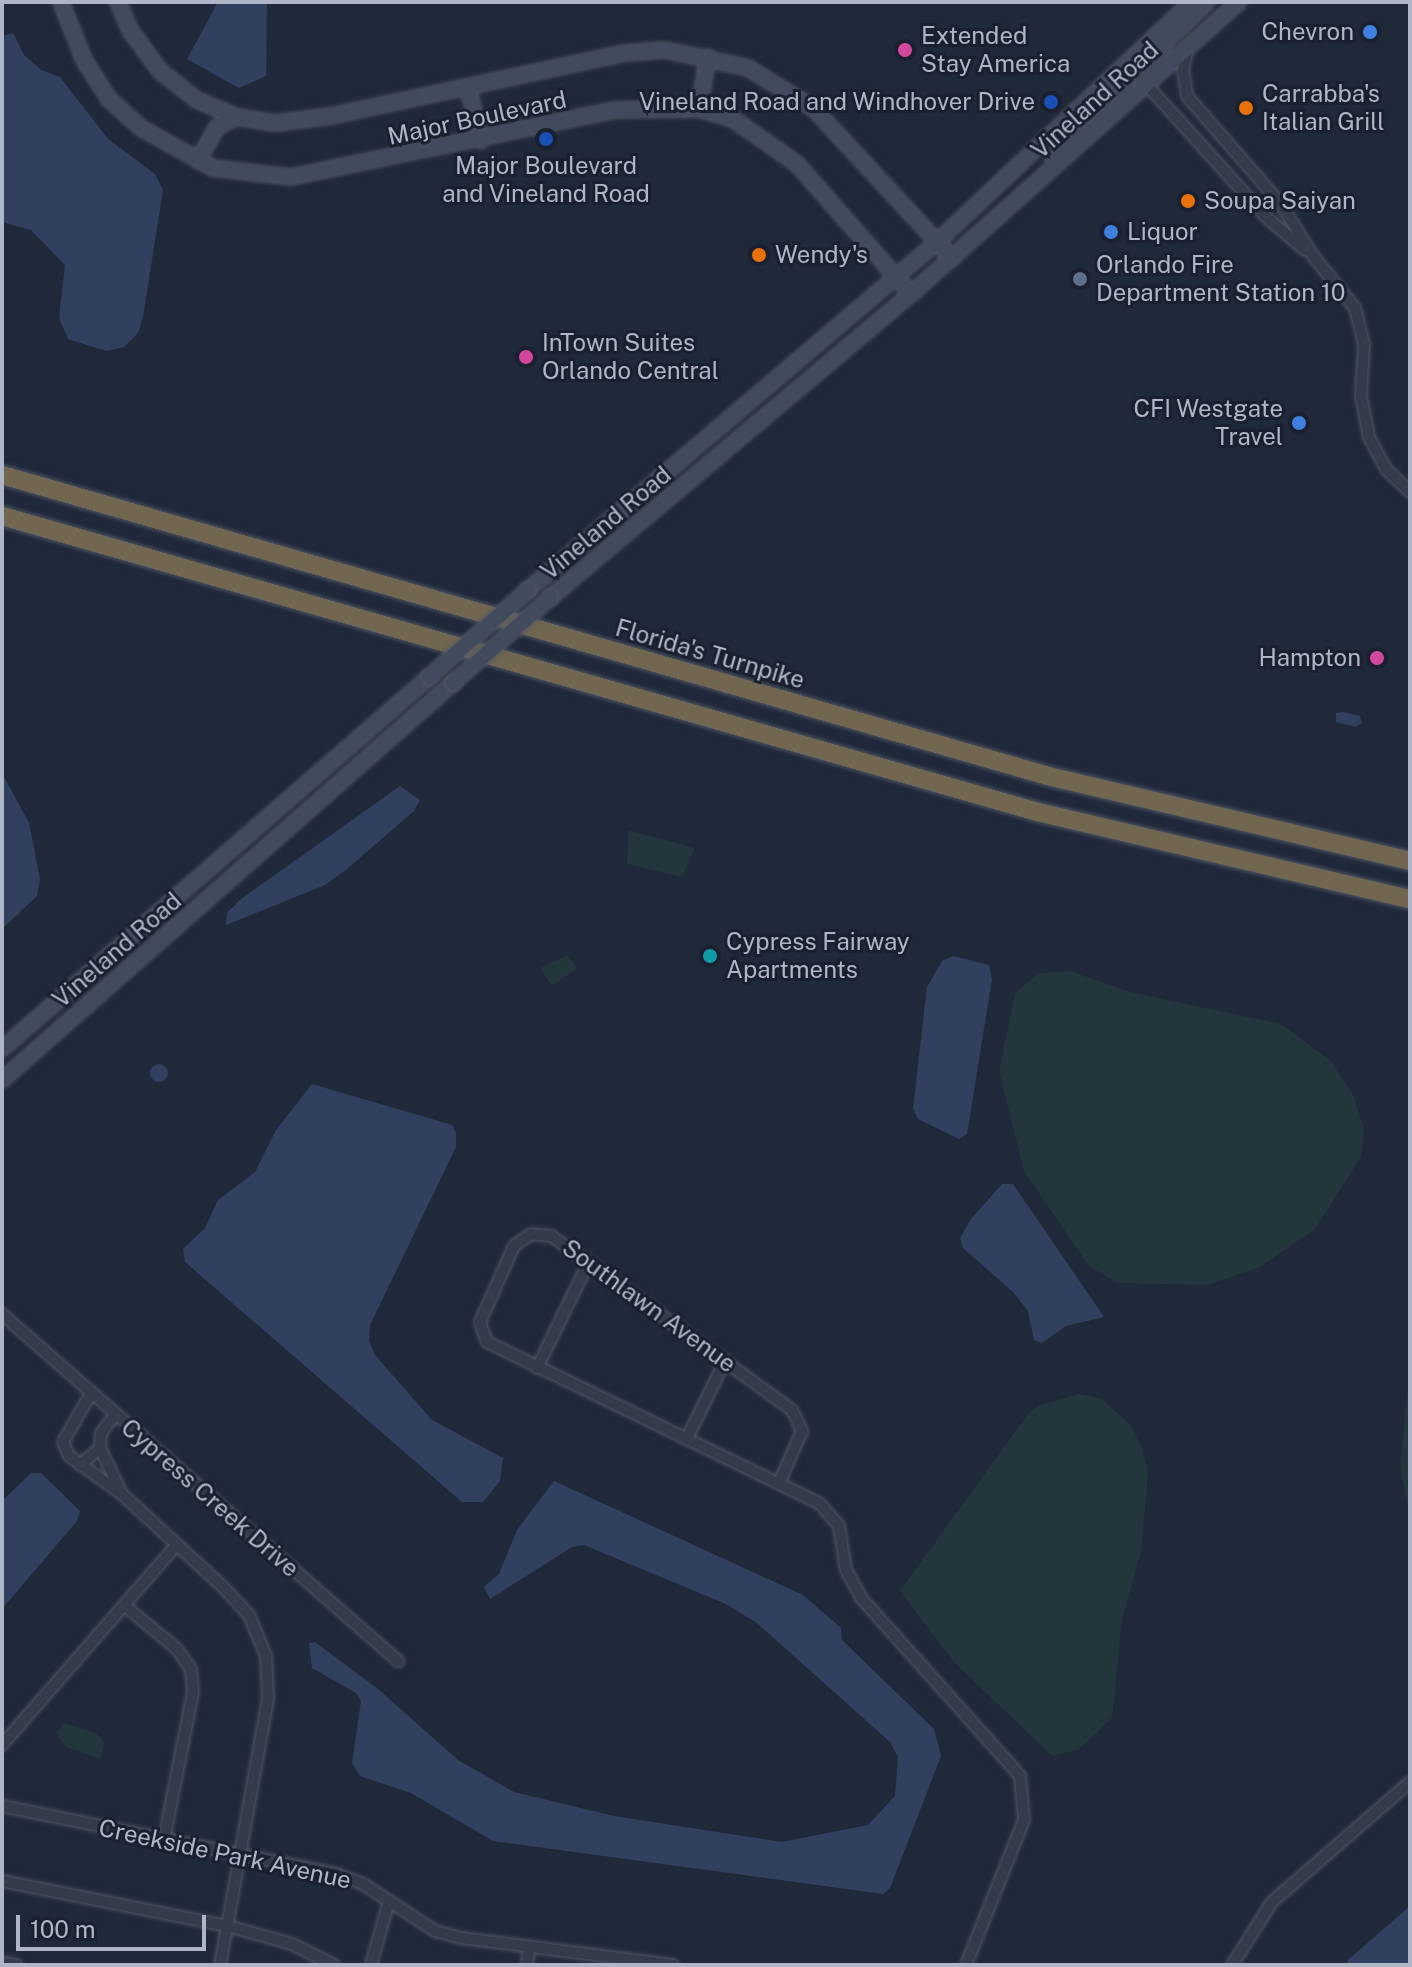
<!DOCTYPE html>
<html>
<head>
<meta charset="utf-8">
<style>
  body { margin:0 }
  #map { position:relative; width:1412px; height:1967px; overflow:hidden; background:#20293a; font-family:"Public Sans",sans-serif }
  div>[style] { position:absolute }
  .green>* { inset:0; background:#22363b }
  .water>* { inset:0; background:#324060 }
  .round { border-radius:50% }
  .roads { filter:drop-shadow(0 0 2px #4f5665) drop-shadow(0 0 2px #4f5665) }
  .street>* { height:10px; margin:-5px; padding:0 5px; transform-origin:5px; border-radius:5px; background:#343b4a }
  .secondary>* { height:14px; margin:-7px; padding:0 7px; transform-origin:7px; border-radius:7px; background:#424a5e }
  .highway>* { height:18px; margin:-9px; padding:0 9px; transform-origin:9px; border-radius:9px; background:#716751 }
  .bridges { filter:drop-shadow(0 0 2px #4f5665) drop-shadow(0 0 2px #4f5665) }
  .secondary-bridge>* { height:14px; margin:-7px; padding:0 7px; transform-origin:7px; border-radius:7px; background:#424a5e }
  .dots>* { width:22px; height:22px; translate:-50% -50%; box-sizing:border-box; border:4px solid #1a202f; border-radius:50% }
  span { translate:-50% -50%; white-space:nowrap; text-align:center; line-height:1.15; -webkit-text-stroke:6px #1a202f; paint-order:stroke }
  .poi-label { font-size:24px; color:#afb6c7 }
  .right { translate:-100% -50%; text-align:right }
  .left { translate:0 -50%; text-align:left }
  .street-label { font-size:24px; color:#afb6c7 }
  .frame { position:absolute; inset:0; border:4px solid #afb6c7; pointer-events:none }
  .scale { position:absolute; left:16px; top:1915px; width:190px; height:36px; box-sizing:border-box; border:4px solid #afb6c7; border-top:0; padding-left:10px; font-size:24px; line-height:28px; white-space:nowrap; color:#afb6c7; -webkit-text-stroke:6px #1a202f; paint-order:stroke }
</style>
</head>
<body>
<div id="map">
  <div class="green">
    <div style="clip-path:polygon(628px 830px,695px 848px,682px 877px,627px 864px)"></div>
    <div style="clip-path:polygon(567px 955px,577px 968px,552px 986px,540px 968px)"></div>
    <div style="clip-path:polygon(1070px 971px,1130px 992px,1281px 1024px,1331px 1061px,1353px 1095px,1364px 1129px,1361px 1157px,1315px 1229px,1260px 1267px,1208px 1285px,1117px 1283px,1089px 1266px,1024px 1171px,999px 1072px,1015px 994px,1038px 973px)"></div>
    <div style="clip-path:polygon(1410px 1368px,1410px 1516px,1400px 1466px)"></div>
    <div style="clip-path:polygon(1079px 1394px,1100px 1398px,1129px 1423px,1142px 1447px,1148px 1475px,1141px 1551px,1122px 1619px,1112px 1718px,1078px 1750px,1052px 1756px,955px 1663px,900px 1591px,1028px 1414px,1039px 1405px)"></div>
    <div style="clip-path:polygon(64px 1723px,96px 1733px,105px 1743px,100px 1759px,66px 1747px,56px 1733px)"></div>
  </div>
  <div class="water">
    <div style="clip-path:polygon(218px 2px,267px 2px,266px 76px,239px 88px,187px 59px)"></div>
    <div style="clip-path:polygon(13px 33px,24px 55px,41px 70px,60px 77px,108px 139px,155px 174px,163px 190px,143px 317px,138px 333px,124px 347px,106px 351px,68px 339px,59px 318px,65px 265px,31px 230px,2px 222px,2px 36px)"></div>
    <div style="clip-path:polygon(1343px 712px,1360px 716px,1362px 723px,1356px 727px,1336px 722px,1336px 713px)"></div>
    <div style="clip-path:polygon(2px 773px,29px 823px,40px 879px,37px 896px,2px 929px)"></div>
    <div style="clip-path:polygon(400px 786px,420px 800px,414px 811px,347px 869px,325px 885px,226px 925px,227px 913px,241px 899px)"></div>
    <div style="clip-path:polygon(953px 956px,989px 965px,992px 979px,967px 1134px,959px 1139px,918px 1119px,913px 1108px,927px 987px,942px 961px)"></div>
    <div class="round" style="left:150px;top:1064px;width:18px;height:18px"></div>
    <div style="clip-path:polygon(312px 1084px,452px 1125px,456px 1133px,456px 1147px,370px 1325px,369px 1340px,375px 1355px,432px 1420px,503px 1458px,500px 1481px,483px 1502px,462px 1502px,185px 1262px,183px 1249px,205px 1228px,218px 1200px,255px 1172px,276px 1130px)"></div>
    <div style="clip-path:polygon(1002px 1184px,1013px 1184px,1104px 1317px,1066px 1326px,1042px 1343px,1034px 1340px,1028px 1311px,1013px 1292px,963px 1248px,960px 1238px,971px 1219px)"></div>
    <div style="clip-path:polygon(31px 1473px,41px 1473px,80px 1511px,77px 1521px,2px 1609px,2px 1501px)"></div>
    <div style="clip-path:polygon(554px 1481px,803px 1595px,841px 1628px,842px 1640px,934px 1729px,941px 1756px,890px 1888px,883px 1894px,493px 1841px,411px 1793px,360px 1776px,352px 1763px,361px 1701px,356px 1693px,312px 1668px,309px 1643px,315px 1642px,378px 1689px,458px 1760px,514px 1792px,614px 1816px,782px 1842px,868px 1825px,895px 1796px,898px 1757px,890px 1742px,757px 1623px,726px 1604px,584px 1545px,572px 1547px,490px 1599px,484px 1587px,499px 1574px,517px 1530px)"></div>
    <div style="clip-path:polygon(1410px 1906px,1410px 1965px,1345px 1965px,1349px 1959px)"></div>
  </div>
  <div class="roads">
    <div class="street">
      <div style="left:1188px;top:48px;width:23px;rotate:103deg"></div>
      <div style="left:1183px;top:70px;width:26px;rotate:81deg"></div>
      <div style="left:1187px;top:96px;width:143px;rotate:49deg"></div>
      <div style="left:1281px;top:204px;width:61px;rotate:58.4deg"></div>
      <div style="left:1313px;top:256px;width:67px;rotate:51.1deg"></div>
      <div style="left:1355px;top:308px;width:38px;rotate:76deg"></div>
      <div style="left:1364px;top:345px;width:51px;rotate:93.4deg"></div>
      <div style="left:1361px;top:396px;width:42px;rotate:79deg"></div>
      <div style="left:1369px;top:437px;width:36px;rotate:62deg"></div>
      <div style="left:1386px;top:469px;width:33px;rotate:44deg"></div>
      <div style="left:1146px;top:84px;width:179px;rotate:47.9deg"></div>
      <div style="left:1266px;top:217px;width:51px;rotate:40.2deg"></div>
      <div style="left:2px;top:1314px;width:527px;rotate:41.23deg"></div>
      <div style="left:537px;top:1368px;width:118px;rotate:-63.9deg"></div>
      <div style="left:90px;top:1395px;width:54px;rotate:119.9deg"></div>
      <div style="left:63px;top:1442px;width:15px;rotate:67deg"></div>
      <div style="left:69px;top:1456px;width:65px;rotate:35.6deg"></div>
      <div style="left:122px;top:1494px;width:134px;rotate:42.6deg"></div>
      <div style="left:221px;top:1585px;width:41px;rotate:47deg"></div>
      <div style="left:249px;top:1615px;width:44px;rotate:67.5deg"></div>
      <div style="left:266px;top:1656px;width:43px;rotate:87.3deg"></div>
      <div style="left:268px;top:1699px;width:270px;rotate:100.2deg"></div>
      <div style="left:114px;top:1416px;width:21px;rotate:127deg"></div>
      <div style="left:101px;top:1433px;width:15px;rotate:94deg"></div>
      <div style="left:100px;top:1448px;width:49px;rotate:64.5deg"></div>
      <div style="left:687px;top:1438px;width:86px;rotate:-63.7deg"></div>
      <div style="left:80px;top:1465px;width:26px;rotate:-40deg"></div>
      <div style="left:780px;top:1481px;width:55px;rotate:-66.3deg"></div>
      <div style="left:802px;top:1431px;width:23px;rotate:-115deg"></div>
      <div style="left:792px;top:1410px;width:296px;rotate:-144.1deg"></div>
      <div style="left:552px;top:1236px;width:21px;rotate:-175deg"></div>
      <div style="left:531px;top:1234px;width:21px;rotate:145deg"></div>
      <div style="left:514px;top:1246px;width:83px;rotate:114.1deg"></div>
      <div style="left:480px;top:1322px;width:21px;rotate:71deg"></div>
      <div style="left:487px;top:1342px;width:370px;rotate:25.9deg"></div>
      <div style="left:820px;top:1504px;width:29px;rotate:49deg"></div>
      <div style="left:839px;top:1526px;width:45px;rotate:81deg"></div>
      <div style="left:846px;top:1570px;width:33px;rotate:61deg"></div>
      <div style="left:862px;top:1599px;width:237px;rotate:48.2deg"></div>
      <div style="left:1020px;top:1776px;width:44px;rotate:84.8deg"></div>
      <div style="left:1024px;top:1820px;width:156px;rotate:111.8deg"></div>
      <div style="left:125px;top:1606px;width:67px;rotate:39.6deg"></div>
      <div style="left:177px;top:1649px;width:24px;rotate:55deg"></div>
      <div style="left:191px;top:1669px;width:23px;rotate:85deg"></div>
      <div style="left:193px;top:1692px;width:151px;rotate:101.1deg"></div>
      <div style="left:2px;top:1745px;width:263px;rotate:-48.9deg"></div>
      <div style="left:2px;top:1806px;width:341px;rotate:11.5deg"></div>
      <div style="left:336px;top:1874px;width:29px;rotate:20deg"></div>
      <div style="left:363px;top:1884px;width:86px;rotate:33.1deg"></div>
      <div style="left:435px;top:1931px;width:28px;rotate:15deg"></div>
      <div style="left:462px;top:1938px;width:213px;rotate:7.3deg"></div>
      <div style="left:2px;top:1881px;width:230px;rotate:11.3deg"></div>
      <div style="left:228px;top:1926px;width:66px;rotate:15.7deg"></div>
      <div style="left:292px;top:1944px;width:47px;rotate:26.6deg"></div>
      <div style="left:2px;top:1962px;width:15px;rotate:11deg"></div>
      <div style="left:371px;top:1965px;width:66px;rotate:-74.3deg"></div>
      <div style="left:527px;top:1965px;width:17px;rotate:-83deg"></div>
      <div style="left:1232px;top:1965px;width:75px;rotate:-57.6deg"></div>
      <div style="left:1272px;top:1902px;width:183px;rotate:-41deg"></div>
    </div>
    <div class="secondary">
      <div style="left:61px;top:2px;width:62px;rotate:68.4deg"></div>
      <div style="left:84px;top:60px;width:46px;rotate:57.3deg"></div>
      <div style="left:109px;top:99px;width:43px;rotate:42.2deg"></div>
      <div style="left:141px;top:128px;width:82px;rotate:29.1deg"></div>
      <div style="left:213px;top:168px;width:79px;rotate:6.6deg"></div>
      <div style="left:291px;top:177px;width:331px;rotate:-11.7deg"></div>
      <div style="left:615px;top:110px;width:84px;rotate:-0.7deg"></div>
      <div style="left:699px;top:109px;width:35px;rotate:16deg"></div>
      <div style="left:733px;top:119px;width:78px;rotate:35.1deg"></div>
      <div style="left:797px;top:164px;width:173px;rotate:48.8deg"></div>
      <div style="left:118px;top:2px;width:30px;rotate:67deg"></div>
      <div style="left:130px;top:30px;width:51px;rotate:53.8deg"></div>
      <div style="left:160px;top:71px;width:47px;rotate:38.1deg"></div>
      <div style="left:197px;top:100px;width:43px;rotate:23deg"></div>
      <div style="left:237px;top:117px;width:39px;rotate:9deg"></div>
      <div style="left:276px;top:123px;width:55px;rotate:-7.3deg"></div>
      <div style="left:331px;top:116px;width:301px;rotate:-12.1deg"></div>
      <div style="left:625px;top:53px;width:40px;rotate:-4.3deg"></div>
      <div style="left:665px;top:50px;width:85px;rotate:12.2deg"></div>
      <div style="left:748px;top:68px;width:76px;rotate:31.6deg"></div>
      <div style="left:813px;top:108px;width:205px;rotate:47.2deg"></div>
      <div style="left:1148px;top:80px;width:40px;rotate:-66.6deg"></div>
      <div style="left:1164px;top:43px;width:59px;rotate:-43.6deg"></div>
      <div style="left:468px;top:87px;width:55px;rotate:76.2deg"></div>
      <div style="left:699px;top:109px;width:53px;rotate:-80.2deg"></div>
      <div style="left:1053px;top:158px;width:104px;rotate:-45.4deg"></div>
      <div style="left:1126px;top:84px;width:31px;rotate:-69deg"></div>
      <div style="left:198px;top:161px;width:39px;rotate:-61deg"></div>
      <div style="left:217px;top:127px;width:22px;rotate:-27deg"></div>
      <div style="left:528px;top:590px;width:537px;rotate:-40.39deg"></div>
      <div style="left:937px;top:242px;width:350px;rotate:-43.3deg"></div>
      <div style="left:551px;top:597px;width:471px;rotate:-40.1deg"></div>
      <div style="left:911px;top:294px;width:439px;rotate:-41.7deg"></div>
      <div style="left:2px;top:1049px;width:566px;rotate:-41.06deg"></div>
      <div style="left:2px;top:1080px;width:601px;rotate:-41.36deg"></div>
    </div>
    <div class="highway">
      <div style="left:2px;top:475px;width:1088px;rotate:16.05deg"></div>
      <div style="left:1048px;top:776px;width:372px;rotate:13.2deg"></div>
      <div style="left:2px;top:516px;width:1077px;rotate:15.95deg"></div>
      <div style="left:1038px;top:812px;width:382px;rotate:13.2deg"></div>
    </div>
  </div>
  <div class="bridges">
    <div class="secondary-bridge">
      <div style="left:429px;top:677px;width:132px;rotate:-41.3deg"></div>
      <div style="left:453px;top:683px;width:130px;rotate:-41.3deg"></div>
    </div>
  </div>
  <div class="dots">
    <div style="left:1370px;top:32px;background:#3f7fe0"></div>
    <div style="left:905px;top:50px;background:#d1479c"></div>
    <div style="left:1051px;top:102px;background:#1a4fb4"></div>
    <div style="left:1246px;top:108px;background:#e8710a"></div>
    <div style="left:546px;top:139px;background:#1a4fb4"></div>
    <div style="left:1188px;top:201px;background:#e8710a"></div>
    <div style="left:1111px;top:232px;background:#3f7fe0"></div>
    <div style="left:759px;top:255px;background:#e8710a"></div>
    <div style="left:1080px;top:279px;background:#5c6f8a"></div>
    <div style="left:526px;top:357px;background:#d1479c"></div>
    <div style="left:1299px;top:423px;background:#3f7fe0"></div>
    <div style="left:1377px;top:658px;background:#d1479c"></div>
    <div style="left:710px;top:956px;background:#0f9aa8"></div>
  </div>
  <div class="poi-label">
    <span class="right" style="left:1354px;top:32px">Chevron</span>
    <span class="left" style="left:921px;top:50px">Extended<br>Stay America</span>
    <span class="left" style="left:1262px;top:108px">Carrabba's<br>Italian Grill</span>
    <span class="right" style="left:1035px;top:102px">Vineland Road and Windhover Drive</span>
    <span style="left:546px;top:180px">Major Boulevard<br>and Vineland Road</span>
    <span class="left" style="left:1204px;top:201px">Soupa Saiyan</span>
    <span class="left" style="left:1127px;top:232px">Liquor</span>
    <span class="left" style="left:775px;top:255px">Wendy's</span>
    <span class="left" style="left:1096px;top:279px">Orlando Fire<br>Department Station 10</span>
    <span class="left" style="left:542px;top:357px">InTown Suites<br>Orlando Central</span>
    <span class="right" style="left:1283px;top:423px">CFI Westgate<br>Travel</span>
    <span class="right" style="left:1361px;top:658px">Hampton</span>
    <span class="left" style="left:726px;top:956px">Cypress Fairway<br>Apartments</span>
  </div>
  <div class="street-label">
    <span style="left:1095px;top:100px;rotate:-42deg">Vineland Road</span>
    <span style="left:477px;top:118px;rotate:-12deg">Major Boulevard</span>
    <span style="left:606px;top:523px;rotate:-40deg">Vineland Road</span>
    <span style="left:710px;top:654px;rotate:16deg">Florida's Turnpike</span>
    <span style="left:117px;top:950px;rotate:-41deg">Vineland Road</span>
    <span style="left:649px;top:1306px;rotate:36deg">Southlawn Avenue</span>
    <span style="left:210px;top:1498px;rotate:41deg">Cypress Creek Drive</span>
    <span style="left:225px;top:1854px;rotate:12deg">Creekside Park Avenue</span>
  </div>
  <div class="frame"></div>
  <div class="scale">100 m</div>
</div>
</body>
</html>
